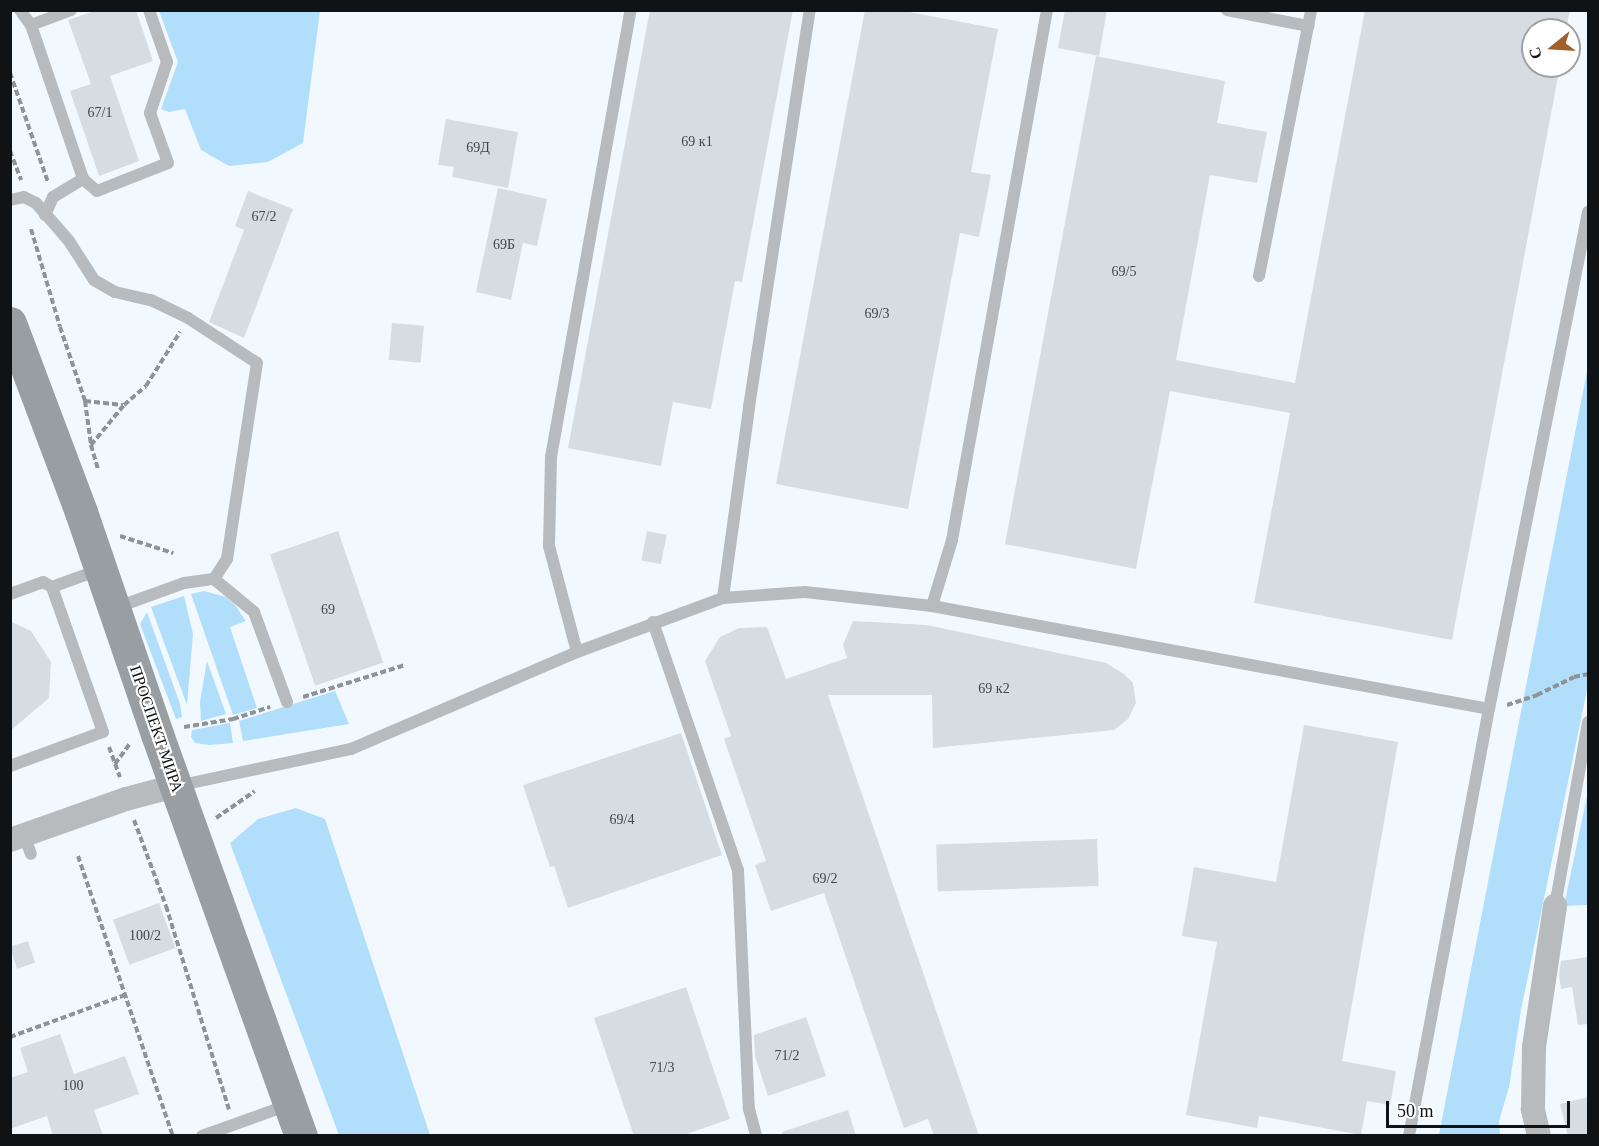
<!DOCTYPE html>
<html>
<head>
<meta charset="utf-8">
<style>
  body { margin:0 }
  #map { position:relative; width:1599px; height:1146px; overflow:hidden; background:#f1f9ff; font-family:"Times New Roman",serif }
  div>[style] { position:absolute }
  .green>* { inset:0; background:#b1defb }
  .building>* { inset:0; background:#d5dde3; transform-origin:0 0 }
  .path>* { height:4px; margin-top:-2px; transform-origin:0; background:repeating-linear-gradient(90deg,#8d9397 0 6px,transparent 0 9px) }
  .lane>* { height:12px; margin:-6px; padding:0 6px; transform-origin:6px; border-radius:6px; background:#b7bbbe }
  .street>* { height:24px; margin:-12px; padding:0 12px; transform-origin:12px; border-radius:12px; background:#b7bbbe }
  .secondary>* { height:33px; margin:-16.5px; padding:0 16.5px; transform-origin:16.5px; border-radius:16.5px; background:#989ea1 }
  span { translate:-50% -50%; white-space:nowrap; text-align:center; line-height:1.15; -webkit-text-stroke:4.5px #fff; paint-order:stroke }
  .number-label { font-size:14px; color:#414648 }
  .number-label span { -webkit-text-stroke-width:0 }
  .street-label { font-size:16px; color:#101315 }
  .frame { position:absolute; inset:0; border:12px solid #101315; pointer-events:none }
  .north { position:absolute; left:1521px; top:18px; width:60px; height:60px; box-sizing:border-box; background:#fff; border:2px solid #9fa1a1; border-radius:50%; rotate:252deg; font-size:16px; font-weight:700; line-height:24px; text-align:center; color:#101315 }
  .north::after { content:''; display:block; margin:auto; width:21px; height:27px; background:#a1602b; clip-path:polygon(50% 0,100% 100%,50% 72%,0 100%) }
  .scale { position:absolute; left:1386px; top:1101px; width:184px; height:27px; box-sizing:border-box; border:3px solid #101315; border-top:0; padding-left:8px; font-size:18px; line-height:21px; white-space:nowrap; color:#101315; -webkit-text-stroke:4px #fff; paint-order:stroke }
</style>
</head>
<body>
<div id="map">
  <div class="green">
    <div style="clip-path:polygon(159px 11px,320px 11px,303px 143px,268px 162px,229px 166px,201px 150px,185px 109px,169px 112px,161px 109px,178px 62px)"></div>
    <div style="clip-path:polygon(1588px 366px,1588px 685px,1521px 1010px,1509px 1087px,1499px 1121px,1500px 1135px,1439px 1135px)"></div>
    <div style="clip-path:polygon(204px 591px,226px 597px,235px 605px,246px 621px,230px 627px,257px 708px,233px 715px,191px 594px)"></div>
    <div style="clip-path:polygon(184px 596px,193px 634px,187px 705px,151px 607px)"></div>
    <div style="clip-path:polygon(147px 612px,180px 704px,182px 717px,176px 719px,140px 624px)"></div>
    <div style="clip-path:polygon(207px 661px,226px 714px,201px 721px,200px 702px)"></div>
    <div style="clip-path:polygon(335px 691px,349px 724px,243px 741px,239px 721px)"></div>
    <div style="clip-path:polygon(230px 723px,233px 743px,209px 745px,195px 743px,191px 737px,192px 730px)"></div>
    <div style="clip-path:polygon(1588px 791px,1588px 905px,1564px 906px)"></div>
    <div style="clip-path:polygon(296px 808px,325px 819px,430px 1135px,339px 1135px,230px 843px,258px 819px)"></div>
  </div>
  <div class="building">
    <div style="clip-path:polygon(97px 10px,136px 10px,153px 61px,110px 76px,139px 161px,99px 176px,70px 91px,91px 84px,68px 20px)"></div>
    <div style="clip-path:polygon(650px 10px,793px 10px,742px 282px,735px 281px,711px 409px,673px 402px,661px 466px,568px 448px)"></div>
    <div style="clip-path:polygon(865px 10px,899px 10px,998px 29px,971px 172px,991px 175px,979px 237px,960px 233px,908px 509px,776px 484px)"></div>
    <div style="clip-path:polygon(1065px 10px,1107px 10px,1099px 56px,1058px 48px)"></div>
    <div style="clip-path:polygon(1365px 10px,1570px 10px,1566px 30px,1533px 30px,1533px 66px,1560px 66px,1452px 640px,1254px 603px,1290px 413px,1170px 391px,1136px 569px,1005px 544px,1096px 56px,1225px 81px,1217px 123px,1267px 132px,1257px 183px,1210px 175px,1176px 360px,1295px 383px)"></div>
    <div style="clip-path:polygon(446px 119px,518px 132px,508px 188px,452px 177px,454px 167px,438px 165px)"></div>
    <div style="clip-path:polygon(498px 188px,547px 199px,537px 246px,523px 243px,511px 300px,476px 292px)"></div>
    <div style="clip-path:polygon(248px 191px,293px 209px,244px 338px,209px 322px,244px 230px,235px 226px)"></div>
    <div style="left:392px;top:323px;width:32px;height:37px;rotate:5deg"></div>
    <div style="left:338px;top:531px;width:139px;height:72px;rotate:71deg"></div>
    <div style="left:647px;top:531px;width:20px;height:30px;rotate:11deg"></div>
    <div style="clip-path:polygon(10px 621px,31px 631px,51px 662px,49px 698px,10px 731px)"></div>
    <div style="clip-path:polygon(853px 621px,927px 625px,1106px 663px,1124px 674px,1133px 683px,1136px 703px,1128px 719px,1114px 730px,933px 748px,932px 695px,828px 695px,979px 1136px,934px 1136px,928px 1119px,904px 1128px,824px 893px,771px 911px,755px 865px,766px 861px,724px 739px,731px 736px,705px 661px,720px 637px,739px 628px,767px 627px,786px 679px,847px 658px,843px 645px)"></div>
    <div style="clip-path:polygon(1304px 725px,1398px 742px,1342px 1061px,1396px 1071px,1390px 1105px,1367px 1101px,1361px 1135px,1259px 1116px,1257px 1128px,1186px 1115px,1217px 942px,1182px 936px,1194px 867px,1276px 882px)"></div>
    <div style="clip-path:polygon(681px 733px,722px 855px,568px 908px,554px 866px,550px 867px,523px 785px)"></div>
    <div style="left:1097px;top:839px;width:47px;height:161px;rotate:88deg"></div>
    <div style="left:159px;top:903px;width:48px;height:49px;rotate:70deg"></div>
    <div style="left:28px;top:941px;width:23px;height:19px;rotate:72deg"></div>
    <div style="clip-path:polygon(1588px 957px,1588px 1024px,1578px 1025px,1572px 987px,1561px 989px,1559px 975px,1561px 961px)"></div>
    <div style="clip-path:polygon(686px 987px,730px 1119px,681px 1136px,634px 1136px,594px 1018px)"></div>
    <div style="clip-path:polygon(806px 1017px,826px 1076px,768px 1096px,755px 1056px,754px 1035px)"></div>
    <div style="clip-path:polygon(60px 1034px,74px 1074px,125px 1056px,139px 1094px,94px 1110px,103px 1136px,53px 1136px,47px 1116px,10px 1129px,10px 1078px,28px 1072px,20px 1048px)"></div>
    <div style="clip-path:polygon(1588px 1097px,1588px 1136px,1568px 1136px,1560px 1104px)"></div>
    <div style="clip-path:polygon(848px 1110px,856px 1136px,782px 1136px,782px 1132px)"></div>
  </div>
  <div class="path">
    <div style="left:10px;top:73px;width:115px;rotate:70.8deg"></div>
    <div style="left:10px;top:151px;width:31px;rotate:69deg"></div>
    <div style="left:31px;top:229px;width:102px;rotate:73.5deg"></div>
    <div style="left:60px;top:327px;width:78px;rotate:71.3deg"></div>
    <div style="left:85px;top:401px;width:44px;rotate:82.2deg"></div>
    <div style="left:91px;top:445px;width:25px;rotate:74deg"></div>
    <div style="left:85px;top:401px;width:38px;rotate:6deg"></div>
    <div style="left:91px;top:445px;width:52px;rotate:-50.5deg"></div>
    <div style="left:124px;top:405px;width:29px;rotate:-41deg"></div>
    <div style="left:146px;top:386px;width:64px;rotate:-57.8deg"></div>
    <div style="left:120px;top:536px;width:56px;rotate:17.8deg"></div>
    <div style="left:303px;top:697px;width:107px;rotate:-17.4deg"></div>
    <div style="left:1507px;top:705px;width:32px;rotate:-18deg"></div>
    <div style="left:1537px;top:695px;width:41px;rotate:-25.9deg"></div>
    <div style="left:1574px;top:677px;width:14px;rotate:-12deg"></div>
    <div style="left:184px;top:727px;width:50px;rotate:-9.3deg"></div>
    <div style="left:233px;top:719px;width:39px;rotate:-18deg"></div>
    <div style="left:109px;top:747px;width:32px;rotate:70deg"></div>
    <div style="left:115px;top:764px;width:26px;rotate:-54deg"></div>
    <div style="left:216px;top:818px;width:47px;rotate:-34.7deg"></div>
    <div style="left:134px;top:820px;width:92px;rotate:69.6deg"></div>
    <div style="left:166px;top:906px;width:213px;rotate:72.8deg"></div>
    <div style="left:78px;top:856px;width:296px;rotate:71.3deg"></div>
    <div style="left:10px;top:1037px;width:122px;rotate:-20.1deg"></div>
  </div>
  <div class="lane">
    <div style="left:20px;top:10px;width:19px;rotate:54deg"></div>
    <div style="left:31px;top:25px;width:163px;rotate:71.3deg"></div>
    <div style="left:83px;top:179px;width:18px;rotate:41deg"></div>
    <div style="left:97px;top:191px;width:76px;rotate:-21.5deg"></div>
    <div style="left:168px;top:163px;width:53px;rotate:-109.8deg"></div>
    <div style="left:150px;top:113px;width:54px;rotate:-71.6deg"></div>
    <div style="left:167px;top:62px;width:55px;rotate:-109.1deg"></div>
    <div style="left:1227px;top:10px;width:83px;rotate:11.2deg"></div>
    <div style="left:31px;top:25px;width:43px;rotate:-20.6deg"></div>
    <div style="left:10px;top:200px;width:14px;rotate:-12deg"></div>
    <div style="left:24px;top:197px;width:13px;rotate:27deg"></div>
    <div style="left:36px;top:203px;width:50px;rotate:49deg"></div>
    <div style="left:69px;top:241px;width:46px;rotate:57.3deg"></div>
    <div style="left:94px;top:280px;width:24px;rotate:30deg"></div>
    <div style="left:115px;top:292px;width:37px;rotate:13deg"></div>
    <div style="left:151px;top:300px;width:41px;rotate:25.9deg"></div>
    <div style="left:188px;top:318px;width:82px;rotate:33.1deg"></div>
    <div style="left:257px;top:363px;width:198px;rotate:98.7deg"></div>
    <div style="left:227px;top:559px;width:24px;rotate:123deg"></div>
    <div style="left:45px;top:215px;width:20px;rotate:-66deg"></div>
    <div style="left:53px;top:197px;width:35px;rotate:-31deg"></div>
    <div style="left:1259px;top:276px;width:271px;rotate:-78.9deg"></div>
    <div style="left:10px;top:594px;width:35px;rotate:-20deg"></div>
    <div style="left:43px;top:582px;width:10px;rotate:29deg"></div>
    <div style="left:52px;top:587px;width:50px;rotate:-19.9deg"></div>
    <div style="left:723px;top:598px;width:193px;rotate:-82.2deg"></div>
    <div style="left:749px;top:407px;width:402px;rotate:-81.3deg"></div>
    <div style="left:932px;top:606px;width:69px;rotate:-73.1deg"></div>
    <div style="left:952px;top:540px;width:538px;rotate:-79.84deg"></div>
    <div style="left:115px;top:608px;width:73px;rotate:-19.9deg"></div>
    <div style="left:184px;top:583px;width:30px;rotate:-8deg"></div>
    <div style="left:214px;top:579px;width:52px;rotate:39.5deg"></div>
    <div style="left:254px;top:612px;width:96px;rotate:69.9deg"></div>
    <div style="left:653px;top:622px;width:262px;rotate:71.1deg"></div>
    <div style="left:738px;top:870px;width:239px;rotate:87.4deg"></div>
    <div style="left:749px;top:1109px;width:28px;rotate:75deg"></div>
    <div style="left:577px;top:652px;width:110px;rotate:-104.8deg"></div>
    <div style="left:549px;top:546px;width:89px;rotate:-88.7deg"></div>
    <div style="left:551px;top:457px;width:454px;rotate:-79.9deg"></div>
    <div style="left:10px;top:766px;width:99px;rotate:-20.1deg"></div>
    <div style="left:103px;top:732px;width:154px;rotate:-109.4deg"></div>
    <div style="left:177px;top:786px;width:178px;rotate:-12deg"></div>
    <div style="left:351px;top:749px;width:246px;rotate:-23.2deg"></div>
    <div style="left:577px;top:652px;width:156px;rotate:-20.3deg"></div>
    <div style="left:723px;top:598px;width:82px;rotate:-4.2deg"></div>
    <div style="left:805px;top:592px;width:128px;rotate:6.3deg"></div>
    <div style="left:932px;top:606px;width:566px;rotate:10.48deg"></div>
    <div style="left:24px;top:835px;width:20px;rotate:70deg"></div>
    <div style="left:1555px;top:906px;width:187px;rotate:-79.8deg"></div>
    <div style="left:202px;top:1136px;width:91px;rotate:-19.8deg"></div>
    <div style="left:1409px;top:1136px;width:434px;rotate:-79.4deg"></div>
    <div style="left:1489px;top:709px;width:507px;rotate:-78.73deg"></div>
  </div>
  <div class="street">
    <div style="left:10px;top:840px;width:123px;rotate:-19.5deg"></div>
    <div style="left:126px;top:799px;width:51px;rotate:-14.9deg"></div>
    <div style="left:1539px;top:1136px;width:28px;rotate:-103deg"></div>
    <div style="left:1533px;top:1109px;width:62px;rotate:-89.1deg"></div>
    <div style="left:1534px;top:1047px;width:143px;rotate:-81.5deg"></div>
  </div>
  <div class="secondary">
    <div style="left:10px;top:323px;width:202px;rotate:69.4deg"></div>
    <div style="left:81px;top:512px;width:235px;rotate:71.1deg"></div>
    <div style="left:157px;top:734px;width:427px;rotate:70.3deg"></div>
  </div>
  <div class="number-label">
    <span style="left:100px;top:113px">67/1</span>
    <span style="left:697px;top:142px">69 к1</span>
    <span style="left:478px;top:148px">69Д</span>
    <span style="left:264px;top:217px">67/2</span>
    <span style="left:504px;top:245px">69Б</span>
    <span style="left:1124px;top:272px">69/5</span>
    <span style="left:877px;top:314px">69/3</span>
    <span style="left:328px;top:610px">69</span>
    <span style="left:994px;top:689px">69 к2</span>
    <span style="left:622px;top:820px">69/4</span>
    <span style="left:825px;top:879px">69/2</span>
    <span style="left:145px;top:936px">100/2</span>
    <span style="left:787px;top:1056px">71/2</span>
    <span style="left:662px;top:1068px">71/3</span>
    <span style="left:73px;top:1086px">100</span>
  </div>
  <div class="street-label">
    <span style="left:156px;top:729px;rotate:71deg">ПРОСПЕКТ МИРА</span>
  </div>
  <div class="frame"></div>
  <div class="north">С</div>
  <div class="scale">50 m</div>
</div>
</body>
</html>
